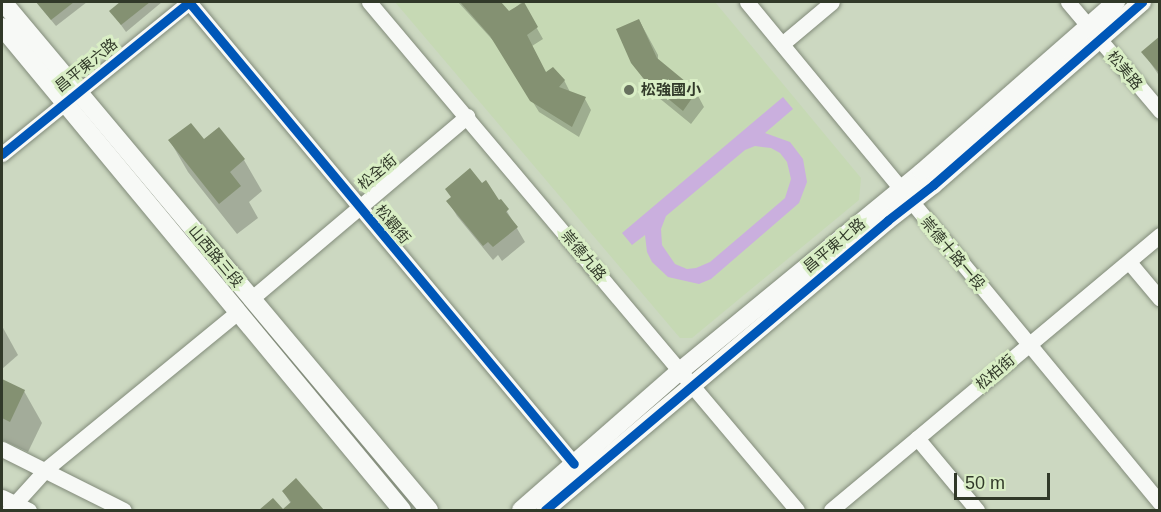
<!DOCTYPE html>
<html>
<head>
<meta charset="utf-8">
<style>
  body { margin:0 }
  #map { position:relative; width:1161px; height:512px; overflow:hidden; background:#ccd8c1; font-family:Helvetica,"Noto Sans TC",sans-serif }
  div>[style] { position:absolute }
  .built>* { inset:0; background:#c6d9b4 }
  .green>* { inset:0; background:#caafde }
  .shadow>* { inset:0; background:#0003 }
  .building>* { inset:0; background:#849172 }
  .roads { filter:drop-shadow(0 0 2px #828b7a) drop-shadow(0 0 2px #828b7a) }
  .minor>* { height:15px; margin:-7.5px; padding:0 7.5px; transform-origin:7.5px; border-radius:7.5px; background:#f7f9f6 }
  .tertiary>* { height:18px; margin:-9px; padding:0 9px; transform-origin:9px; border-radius:9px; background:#f7f9f6 }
  .cycleway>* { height:9px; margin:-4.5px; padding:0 4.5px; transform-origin:4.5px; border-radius:4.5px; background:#0057b8 }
  .dots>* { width:16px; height:16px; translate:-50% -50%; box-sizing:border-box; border:3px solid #d9eec5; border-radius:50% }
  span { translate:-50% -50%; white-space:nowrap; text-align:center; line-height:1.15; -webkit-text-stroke:6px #d9eec5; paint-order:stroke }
  .street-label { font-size:15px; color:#313929 }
  .poi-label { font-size:15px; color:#313929; font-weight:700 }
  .left { translate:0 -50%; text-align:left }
  .frame { position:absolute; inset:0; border:3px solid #313929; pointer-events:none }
  .scale { position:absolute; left:954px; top:473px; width:96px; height:27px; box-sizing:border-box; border:3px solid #313929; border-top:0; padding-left:8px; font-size:18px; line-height:21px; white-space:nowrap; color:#313929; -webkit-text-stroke:4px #d9eec5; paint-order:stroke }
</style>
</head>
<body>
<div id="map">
  <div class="built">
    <div style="clip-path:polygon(395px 2px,715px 2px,861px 178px,859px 200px,692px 338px,680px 338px)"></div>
  </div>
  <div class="green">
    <div style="clip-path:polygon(evenodd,783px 97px,793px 109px,765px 133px,790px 142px,803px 159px,807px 182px,799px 203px,711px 279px,699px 284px,668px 277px,652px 262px,647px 252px,645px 235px,632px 245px,622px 233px,783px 97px,755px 146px,771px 148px,780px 153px,787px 162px,791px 179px,785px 198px,710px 262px,696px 268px,687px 269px,675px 264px,662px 245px,661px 229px,666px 216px,745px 150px,755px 146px)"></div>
  </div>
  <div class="shadow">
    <div style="clip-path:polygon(36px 2px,87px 2px,56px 26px)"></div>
    <div style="clip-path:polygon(122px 2px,162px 2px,126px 32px,111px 11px)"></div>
    <div style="clip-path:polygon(458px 2px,499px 2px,509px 13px,522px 2px,543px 39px,532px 46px,546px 74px,564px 80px,570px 92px,585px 99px,591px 110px,579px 137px,539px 112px,499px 47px)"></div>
    <div style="clip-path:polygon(639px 20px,658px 55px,658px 61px,696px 92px,704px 107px,691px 124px,653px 93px,633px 62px)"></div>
    <div style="clip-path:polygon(1160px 38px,1160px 77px,1143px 52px)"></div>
    <div style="clip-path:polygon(170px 141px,203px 141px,244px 160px,262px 191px,249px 202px,258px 218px,237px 234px,188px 172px)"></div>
    <div style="clip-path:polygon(448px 201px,501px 201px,525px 242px,502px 261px,498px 255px,493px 260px,457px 216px)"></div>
    <div style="clip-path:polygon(2px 326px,18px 355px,2px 369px)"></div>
    <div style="clip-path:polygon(2px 381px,24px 391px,42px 423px,28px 452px,2px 440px)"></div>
    <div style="clip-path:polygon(296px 480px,322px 510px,283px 510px,291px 504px,283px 491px)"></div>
  </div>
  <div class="building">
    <div style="clip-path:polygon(36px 2px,74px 2px,51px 20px)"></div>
    <div style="clip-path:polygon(120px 2px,150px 2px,121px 25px,109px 11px)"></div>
    <div style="clip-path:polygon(460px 2px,501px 2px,509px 11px,524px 2px,538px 27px,527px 35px,546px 72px,553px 67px,565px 80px,559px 87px,586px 97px,572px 127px,530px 101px,490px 36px)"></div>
    <div style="clip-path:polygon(639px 19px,657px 58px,697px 91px,683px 111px,643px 78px,631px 63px,616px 29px)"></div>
    <div style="clip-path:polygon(1160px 36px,1160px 74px,1141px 52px)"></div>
    <div style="clip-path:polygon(191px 123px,204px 139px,219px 127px,245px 159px,230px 172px,241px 186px,219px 204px,168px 140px)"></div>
    <div style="clip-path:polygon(470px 168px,482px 183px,486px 180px,499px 200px,501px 199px,509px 209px,506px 212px,518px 227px,493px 247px,488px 242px,483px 246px,446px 201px,451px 197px,445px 189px)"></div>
    <div style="clip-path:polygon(2px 379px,25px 390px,10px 422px,2px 418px)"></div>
    <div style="clip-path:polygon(296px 478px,324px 510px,259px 510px,273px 498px,283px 509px,291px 502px,282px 491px)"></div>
  </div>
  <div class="roads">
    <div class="minor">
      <div style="left:369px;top:2px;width:664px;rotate:49.89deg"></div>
      <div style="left:747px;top:2px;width:649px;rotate:50.5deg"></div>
      <div style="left:1068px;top:2px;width:143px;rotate:49.8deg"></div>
      <div style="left:782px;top:44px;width:65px;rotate:-40deg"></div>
      <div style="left:2px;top:154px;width:241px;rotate:-39.1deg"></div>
      <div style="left:189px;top:2px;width:601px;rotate:50.19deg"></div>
      <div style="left:1129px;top:262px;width:48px;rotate:50deg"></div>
      <div style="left:252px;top:298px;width:282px;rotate:-40.2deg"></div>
      <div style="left:917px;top:438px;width:94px;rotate:50.2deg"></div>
      <div style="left:2px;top:449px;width:136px;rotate:26.6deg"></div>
      <div style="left:2px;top:497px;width:30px;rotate:26deg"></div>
      <div style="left:9px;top:510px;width:55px;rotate:-47.9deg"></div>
      <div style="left:46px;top:469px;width:248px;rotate:-39.3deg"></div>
      <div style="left:831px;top:510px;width:429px;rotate:-39.9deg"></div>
    </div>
    <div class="tertiary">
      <div style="left:3px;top:2px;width:663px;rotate:50.02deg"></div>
      <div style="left:2px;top:27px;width:627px;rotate:50.37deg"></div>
      <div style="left:521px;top:510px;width:211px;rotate:-41.2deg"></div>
      <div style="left:680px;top:371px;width:313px;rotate:-39.4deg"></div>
      <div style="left:922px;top:172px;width:258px;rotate:-41.2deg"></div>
      <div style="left:545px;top:510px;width:449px;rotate:-40.2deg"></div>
      <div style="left:888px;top:220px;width:57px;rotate:-37.9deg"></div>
      <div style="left:933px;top:185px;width:278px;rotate:-41.2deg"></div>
    </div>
  </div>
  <div class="cycleway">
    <div style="left:2px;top:154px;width:241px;rotate:-39.1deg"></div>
    <div style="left:189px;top:2px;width:601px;rotate:50.19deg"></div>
    <div style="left:545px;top:510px;width:449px;rotate:-40.2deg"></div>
    <div style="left:888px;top:220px;width:57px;rotate:-37.9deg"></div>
    <div style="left:933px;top:185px;width:278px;rotate:-41.2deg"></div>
  </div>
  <div class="dots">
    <div style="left:629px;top:90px;background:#67715e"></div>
  </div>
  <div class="street-label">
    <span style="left:86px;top:65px;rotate:-39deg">昌平東六路</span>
    <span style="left:1125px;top:70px;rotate:50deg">松美路</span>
    <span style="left:377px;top:172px;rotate:-40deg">松全街</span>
    <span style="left:393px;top:224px;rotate:50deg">松觀街</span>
    <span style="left:834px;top:245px;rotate:-40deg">昌平東七路</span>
    <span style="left:953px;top:253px;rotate:50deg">崇德十路一段</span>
    <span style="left:584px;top:255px;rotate:50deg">崇德九路</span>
    <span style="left:216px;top:256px;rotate:50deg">山西路三段</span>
    <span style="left:995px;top:372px;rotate:-40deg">松柏街</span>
  </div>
  <div class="poi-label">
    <span class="left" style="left:641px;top:90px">松強國小</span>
  </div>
  <div class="frame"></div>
  <div class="scale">50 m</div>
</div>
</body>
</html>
